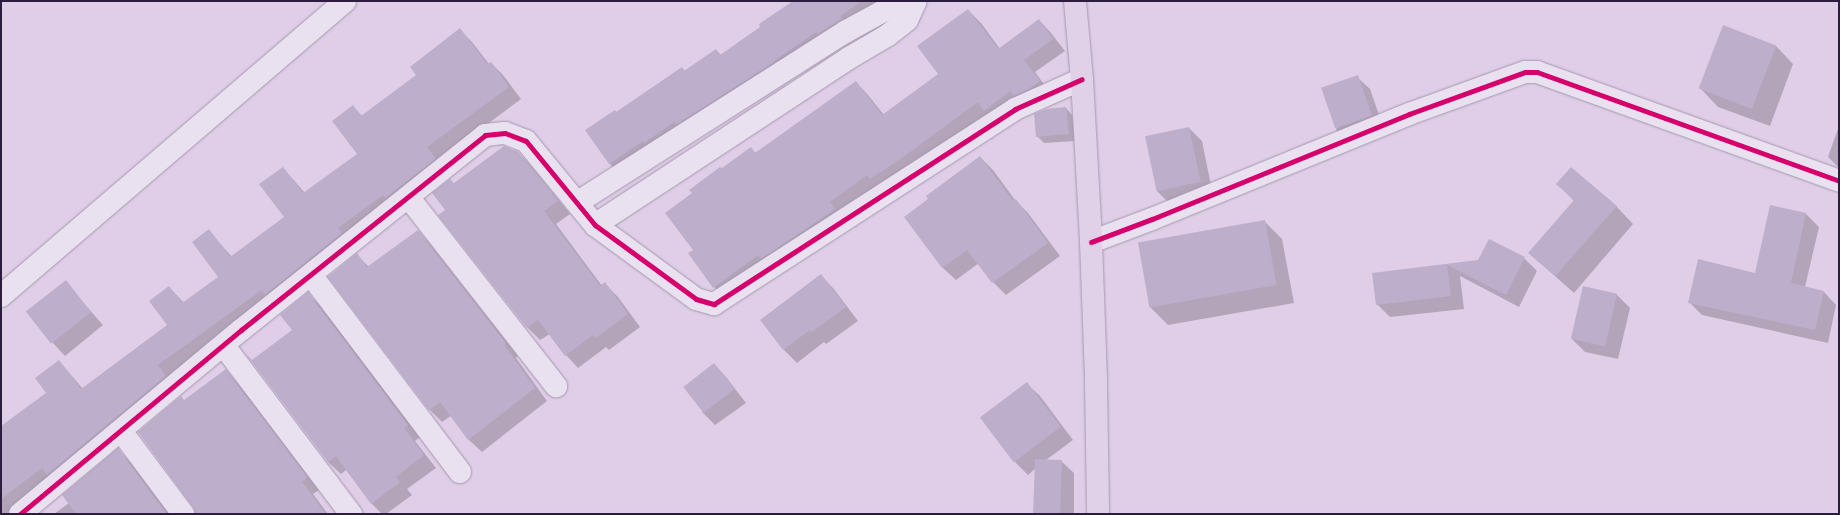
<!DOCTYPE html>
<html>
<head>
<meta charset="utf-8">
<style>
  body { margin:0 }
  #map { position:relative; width:1840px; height:515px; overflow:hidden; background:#e0cee8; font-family:"Source Serif 4",serif }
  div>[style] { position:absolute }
  .shadow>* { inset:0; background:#0003 }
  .building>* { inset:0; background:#bdafcc; transform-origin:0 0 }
  .roads { filter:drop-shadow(0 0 1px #a597ae) drop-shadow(0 0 1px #a597ae) }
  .minor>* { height:22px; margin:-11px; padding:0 11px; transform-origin:11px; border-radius:11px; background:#eae1f0 }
  .primary>* { height:22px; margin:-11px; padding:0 11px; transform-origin:11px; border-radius:11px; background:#e0d1e8 }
  .cycleway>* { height:5px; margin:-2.5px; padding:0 2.5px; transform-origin:2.5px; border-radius:2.5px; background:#d6006c }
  span { translate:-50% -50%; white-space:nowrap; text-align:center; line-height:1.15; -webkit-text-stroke:3px #edd5f9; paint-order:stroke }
  .frame { position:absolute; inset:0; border:2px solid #2c1d3e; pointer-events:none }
</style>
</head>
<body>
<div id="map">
  <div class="shadow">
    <div style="clip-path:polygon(795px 1px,891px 1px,622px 176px,610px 164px,586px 131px,617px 113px,682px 68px,685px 71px,716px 50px,721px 55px,762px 27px)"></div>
    <div style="clip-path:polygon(968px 10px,981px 23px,1000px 49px,1039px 20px,1051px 33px,1065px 51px,1035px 72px,1051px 94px,726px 299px,714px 287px,694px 250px,693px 193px,750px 148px,756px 153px,856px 82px,868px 95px,884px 115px,940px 75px)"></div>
    <div style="clip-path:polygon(1724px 27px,1776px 46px,1793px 64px,1770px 126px,1718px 107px,1701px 89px)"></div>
    <div style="clip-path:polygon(460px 30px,472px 42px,489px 64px,491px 63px,503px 75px,521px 99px,439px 160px,17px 514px,1px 514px,1px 428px,48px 393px,59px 361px,83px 389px,168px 325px,169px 287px,184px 303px,219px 277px,209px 231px,232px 257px,285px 218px,283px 168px,305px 193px,359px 154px,353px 106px,362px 116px,418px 76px)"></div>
    <div style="clip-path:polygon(1357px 77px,1370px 89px,1384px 129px,1349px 143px,1336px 130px)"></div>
    <div style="clip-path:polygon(1066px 108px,1072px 115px,1075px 141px,1044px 143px,1037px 136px)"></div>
    <div style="clip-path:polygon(1839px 126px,1839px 168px,1828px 157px)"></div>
    <div style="clip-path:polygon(1189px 128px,1202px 141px,1213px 195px,1170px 204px,1157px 191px)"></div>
    <div style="clip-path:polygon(518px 152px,531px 166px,570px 214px,556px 224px,602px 286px,605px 284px,618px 297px,640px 327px,609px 350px,606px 347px,578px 368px,566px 355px,550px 334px,540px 340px,528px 328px,439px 215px,446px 210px,454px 184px)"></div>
    <div style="clip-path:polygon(980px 157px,993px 170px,1015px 200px,1028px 213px,1060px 256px,1006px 295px,993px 282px,979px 263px,956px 280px,943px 268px,906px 217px)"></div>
    <div style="clip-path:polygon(1558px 184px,1616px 206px,1633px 224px,1574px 293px,1529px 253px,1574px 201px)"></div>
    <div style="clip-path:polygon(1771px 206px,1806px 214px,1819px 227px,1805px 287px,1824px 292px,1836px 305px,1828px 343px,1702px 315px,1689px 302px,1756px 274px)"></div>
    <div style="clip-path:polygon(1265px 222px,1282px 239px,1294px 303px,1168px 325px,1150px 307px,1139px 243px)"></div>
    <div style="clip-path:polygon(418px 231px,430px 244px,518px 356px,516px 358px,547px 401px,482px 452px,469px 440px,451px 416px,442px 422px,429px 409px,357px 255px,369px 267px)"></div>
    <div style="clip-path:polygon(1524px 258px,1537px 271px,1519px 307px,1460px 276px,1464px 309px,1390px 317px,1377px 304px,1373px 274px,1479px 261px)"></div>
    <div style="clip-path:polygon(820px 275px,833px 288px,858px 321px,826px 344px,824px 342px,797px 363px,784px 350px,762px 320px)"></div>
    <div style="clip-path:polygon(65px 282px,103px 325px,65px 356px,53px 343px)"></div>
    <div style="clip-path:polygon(1584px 288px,1617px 295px,1630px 308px,1618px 359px,1585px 352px,1572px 339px)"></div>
    <div style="clip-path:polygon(308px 294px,321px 306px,420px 437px,415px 441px,436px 468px,407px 489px,412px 495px,386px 514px,382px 514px,371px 503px,346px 470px,341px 474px,328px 462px,293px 331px)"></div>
    <div style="clip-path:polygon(714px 364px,726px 377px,746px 403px,715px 425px,702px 412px)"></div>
    <div style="clip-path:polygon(226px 371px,238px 383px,319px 490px,313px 494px,328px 514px,196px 514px,185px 401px)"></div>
    <div style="clip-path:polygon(1027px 384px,1040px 396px,1073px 440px,1046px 460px,1061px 461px,1074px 473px,1074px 514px,1036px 514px,1036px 468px,1028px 475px,1015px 462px)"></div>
    <div style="clip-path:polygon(118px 450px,130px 462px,169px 514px,54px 514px,69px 503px)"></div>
  </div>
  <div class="building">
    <div style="clip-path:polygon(793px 1px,862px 1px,840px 16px,842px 19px,818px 34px,816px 32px,774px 61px,775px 62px,676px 125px,674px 122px,644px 143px,643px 141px,609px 164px,585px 130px,615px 110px,616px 112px,682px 67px,684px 71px,716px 49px,720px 55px,760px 27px,759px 24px)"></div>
    <div style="clip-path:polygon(968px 9px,998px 49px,1039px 19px,1053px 39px,1024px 60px,1040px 81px,1029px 89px,1014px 96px,1010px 91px,984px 111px,978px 102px,899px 160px,870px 179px,867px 175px,830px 202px,835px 209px,818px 221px,761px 259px,758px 255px,713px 288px,688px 253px,693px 250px,665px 213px,692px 193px,689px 190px,720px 167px,722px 168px,751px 147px,755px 153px,856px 81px,882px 115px,938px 74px,917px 46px)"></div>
    <div style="left:1723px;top:25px;width:57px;height:68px;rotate:21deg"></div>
    <div style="clip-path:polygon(460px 28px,487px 64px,491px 62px,509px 87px,427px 147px,436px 159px,385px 198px,383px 195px,338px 228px,342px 233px,265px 295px,262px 290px,158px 365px,166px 376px,47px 475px,42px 468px,1px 499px,1px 426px,46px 393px,35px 378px,59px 360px,81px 389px,167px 325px,149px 301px,169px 286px,182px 303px,218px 277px,192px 242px,209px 229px,230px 257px,284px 217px,259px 184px,283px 167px,303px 193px,357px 154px,332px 121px,353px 105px,361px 116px,416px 75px,410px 67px)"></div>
    <div style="left:1358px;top:75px;width:43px;height:39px;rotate:71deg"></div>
    <div style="clip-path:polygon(1066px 107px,1069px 134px,1036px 137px,1034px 114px,1046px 109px)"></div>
    <div style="left:1189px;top:127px;width:56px;height:45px;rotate:78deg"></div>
    <div style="clip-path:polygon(504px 146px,518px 152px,546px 185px,558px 201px,544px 211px,600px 286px,605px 282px,628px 314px,596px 338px,593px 335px,565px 356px,538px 320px,527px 328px,438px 215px,445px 210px,432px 193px,450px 179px,454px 183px)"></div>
    <div style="clip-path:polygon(980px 156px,1013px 201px,1016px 199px,1048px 243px,992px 283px,967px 250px,942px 268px,904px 217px,928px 199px,926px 196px)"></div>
    <div style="clip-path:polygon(1571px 167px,1617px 206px,1555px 276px,1528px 253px,1574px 200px,1556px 184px)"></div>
    <div style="clip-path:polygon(1770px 205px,1806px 213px,1791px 283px,1824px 291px,1815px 330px,1688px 303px,1698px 259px,1755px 273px)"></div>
    <div style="left:1265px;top:220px;width:66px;height:129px;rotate:80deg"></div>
    <div style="clip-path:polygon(418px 230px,506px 343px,504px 345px,535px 388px,468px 440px,440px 402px,429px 410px,328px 277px,357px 253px,367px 267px)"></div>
    <div style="clip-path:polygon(1489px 239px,1525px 257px,1506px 295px,1447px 265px,1451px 296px,1376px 305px,1372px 273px,1478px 260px)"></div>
    <div style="clip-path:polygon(821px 274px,846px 307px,812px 332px,810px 330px,783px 350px,760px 320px)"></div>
    <div style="left:66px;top:280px;width:41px;height:51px;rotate:52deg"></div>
    <div style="left:1583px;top:286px;width:35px;height:54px;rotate:13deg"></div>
    <div style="clip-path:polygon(308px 292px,408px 425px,404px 428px,424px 455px,396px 477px,400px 482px,371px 504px,336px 456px,328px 462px,246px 354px,252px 360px,292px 330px,280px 315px)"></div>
    <div style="left:714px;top:363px;width:33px;height:39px;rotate:52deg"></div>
    <div style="clip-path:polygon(226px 369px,308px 477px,302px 482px,326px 514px,195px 514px,193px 507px,138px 432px,181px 396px,184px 400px)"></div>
    <div style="left:1027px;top:382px;width:56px;height:59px;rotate:53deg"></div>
    <div style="clip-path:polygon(118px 448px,167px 514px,76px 514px,62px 495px)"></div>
    <div style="left:1035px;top:459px;width:27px;height:55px;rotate:2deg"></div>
  </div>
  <div class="roads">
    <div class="minor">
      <div style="left:409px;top:198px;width:239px;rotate:52deg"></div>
      <div style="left:578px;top:202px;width:317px;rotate:-32.5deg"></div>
      <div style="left:845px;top:32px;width:58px;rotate:-28.8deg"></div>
      <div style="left:896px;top:4px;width:19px;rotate:-9deg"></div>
      <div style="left:595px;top:225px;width:304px;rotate:-33.3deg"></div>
      <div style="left:849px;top:58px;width:45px;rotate:-30.5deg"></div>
      <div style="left:888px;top:35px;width:24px;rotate:-38deg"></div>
      <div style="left:907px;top:20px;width:21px;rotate:-65deg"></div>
      <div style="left:1091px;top:242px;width:65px;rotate:-20.7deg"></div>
      <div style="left:1152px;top:219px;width:278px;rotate:-22.2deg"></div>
      <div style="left:1409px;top:114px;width:123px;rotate:-19.9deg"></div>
      <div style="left:1525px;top:72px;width:12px"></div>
      <div style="left:1537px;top:72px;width:321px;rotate:19.8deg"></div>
      <div style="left:311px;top:275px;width:247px;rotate:52.9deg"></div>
      <div style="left:1px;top:296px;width:453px;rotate:-40.6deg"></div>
      <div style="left:224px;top:346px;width:211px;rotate:52.9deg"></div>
      <div style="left:121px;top:431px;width:104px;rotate:53.2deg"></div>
      <div style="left:20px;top:514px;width:288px;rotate:-39.8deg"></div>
      <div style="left:241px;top:330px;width:312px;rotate:-38.6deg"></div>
      <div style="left:485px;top:135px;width:20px;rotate:-6deg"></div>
      <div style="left:505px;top:133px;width:22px;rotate:21deg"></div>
      <div style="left:526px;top:141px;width:109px;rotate:50.6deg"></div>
      <div style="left:595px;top:225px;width:125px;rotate:36.2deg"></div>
      <div style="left:696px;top:299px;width:19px;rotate:16deg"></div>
      <div style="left:714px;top:304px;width:359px;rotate:-32.9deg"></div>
      <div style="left:1015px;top:109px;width:73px;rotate:-24.1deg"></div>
    </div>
    <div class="primary">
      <div style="left:1075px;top:1px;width:78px;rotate:84.9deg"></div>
      <div style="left:1082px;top:79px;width:163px;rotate:86.8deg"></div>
      <div style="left:1091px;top:242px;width:139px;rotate:87.9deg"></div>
      <div style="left:1096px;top:381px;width:133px;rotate:89.1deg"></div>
    </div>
  </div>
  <div class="cycleway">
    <div style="left:1091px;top:242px;width:65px;rotate:-20.7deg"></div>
    <div style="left:1152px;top:219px;width:278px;rotate:-22.2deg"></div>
    <div style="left:1409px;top:114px;width:123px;rotate:-19.9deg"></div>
    <div style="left:1525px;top:72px;width:12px"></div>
    <div style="left:1537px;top:72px;width:321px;rotate:19.8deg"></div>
    <div style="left:20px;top:514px;width:288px;rotate:-39.8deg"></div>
    <div style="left:241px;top:330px;width:312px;rotate:-38.6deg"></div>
    <div style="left:485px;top:135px;width:20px;rotate:-6deg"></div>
    <div style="left:505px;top:133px;width:22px;rotate:21deg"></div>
    <div style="left:526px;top:141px;width:109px;rotate:50.6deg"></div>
    <div style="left:595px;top:225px;width:125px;rotate:36.2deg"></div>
    <div style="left:696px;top:299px;width:19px;rotate:16deg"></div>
    <div style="left:714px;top:304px;width:359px;rotate:-32.9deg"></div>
    <div style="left:1015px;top:109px;width:73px;rotate:-24.1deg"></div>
  </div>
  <div class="frame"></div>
</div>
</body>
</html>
